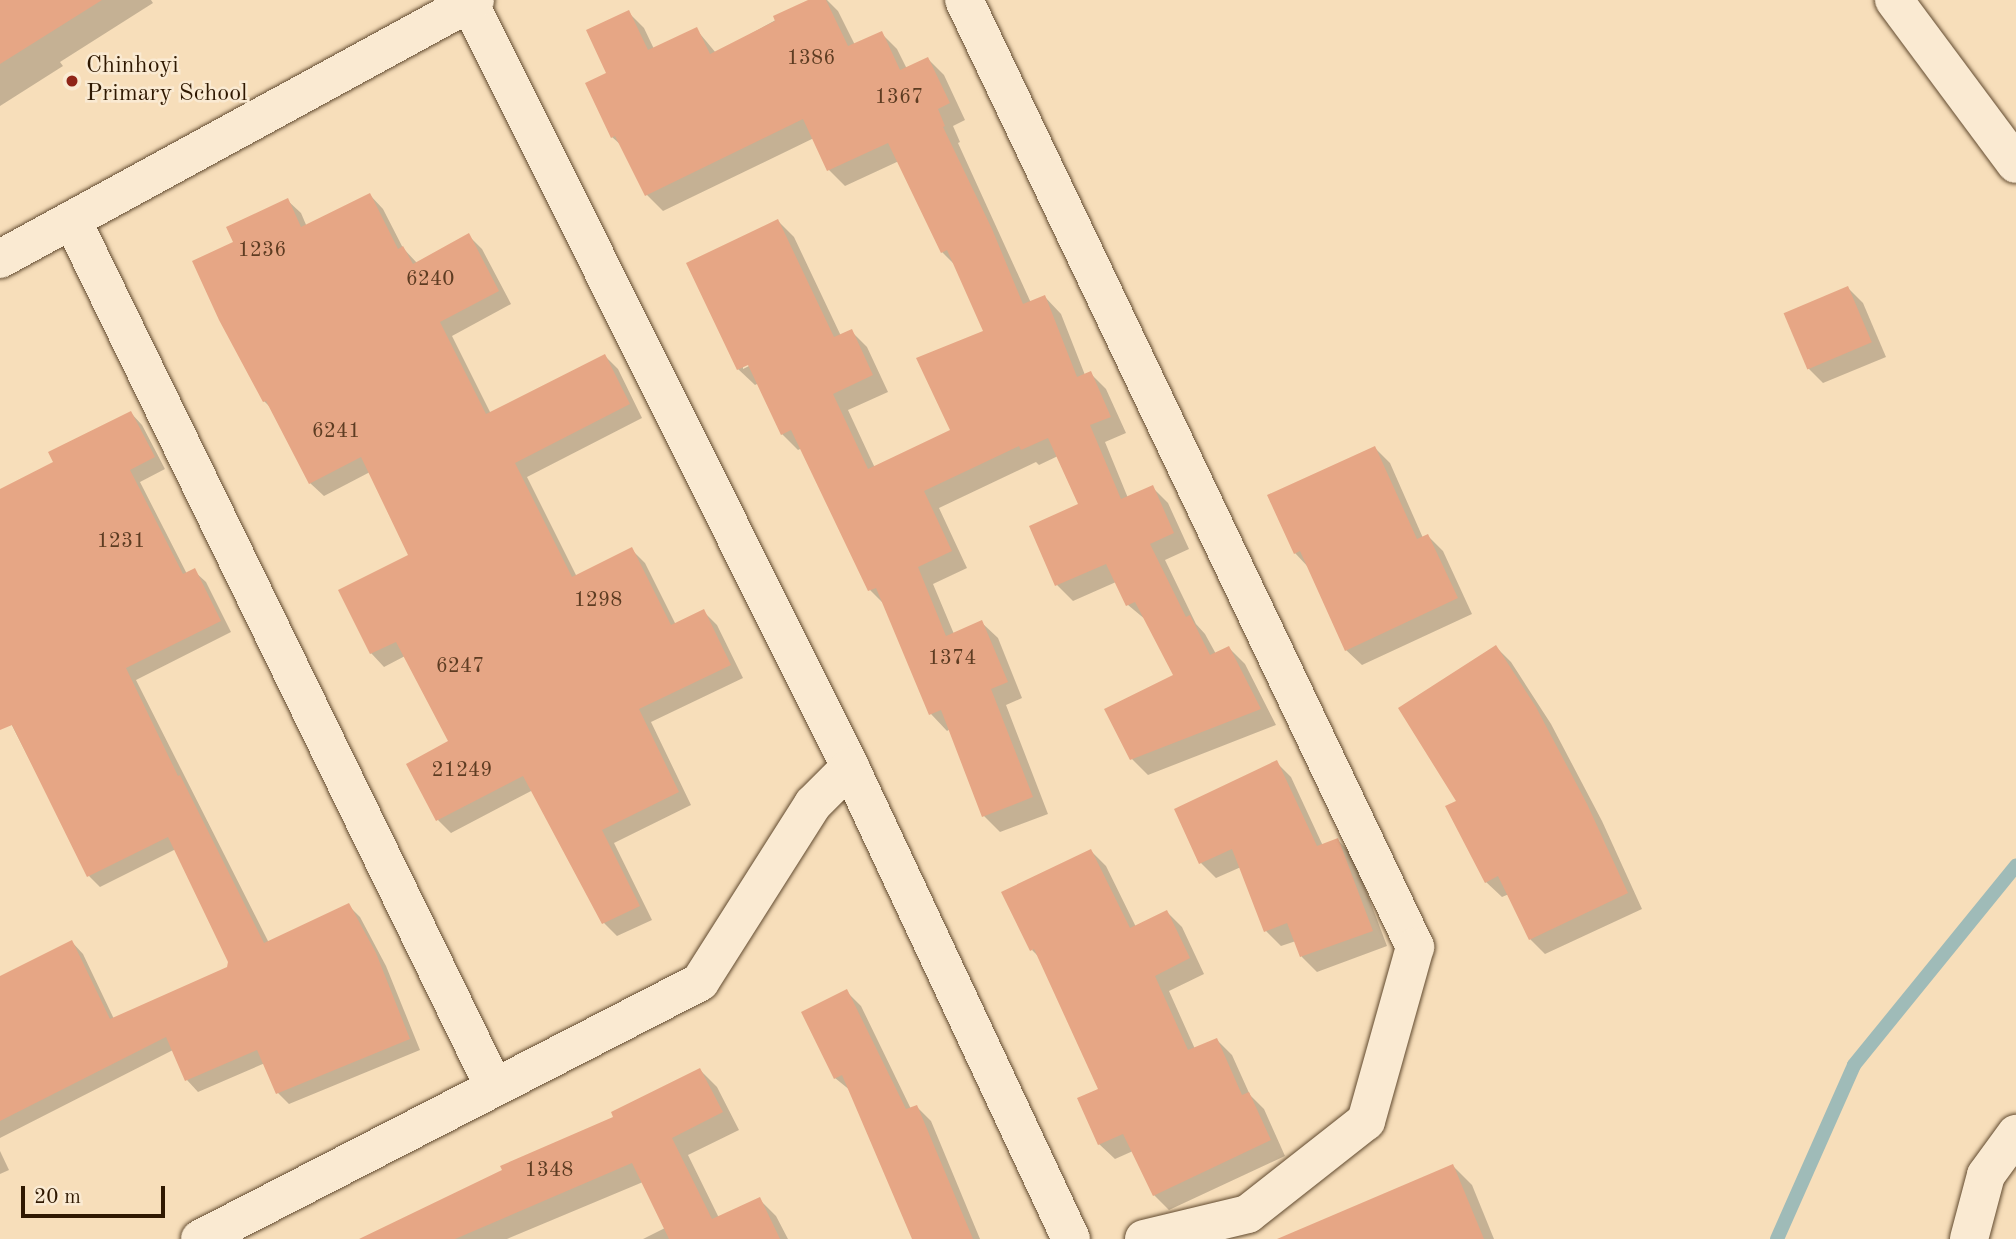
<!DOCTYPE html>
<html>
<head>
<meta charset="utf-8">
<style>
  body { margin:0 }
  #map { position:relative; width:2016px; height:1239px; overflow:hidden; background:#f7deba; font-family:"Old Standard TT",serif }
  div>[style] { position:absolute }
  .shadow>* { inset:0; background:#0003 }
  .stream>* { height:14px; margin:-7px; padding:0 7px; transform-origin:7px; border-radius:7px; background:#9fbbb8 }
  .building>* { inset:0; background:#e6a685; transform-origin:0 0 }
  .roads { filter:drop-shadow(0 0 2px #614a2f) drop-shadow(0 0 2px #614a2f) }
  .minor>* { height:38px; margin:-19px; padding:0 19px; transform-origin:19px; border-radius:19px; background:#faead2 }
  .dots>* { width:19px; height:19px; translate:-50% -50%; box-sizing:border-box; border:4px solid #faead2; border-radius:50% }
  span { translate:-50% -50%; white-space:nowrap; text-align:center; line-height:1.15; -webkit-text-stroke:5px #faead2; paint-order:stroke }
  .number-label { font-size:21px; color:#5d3c22 }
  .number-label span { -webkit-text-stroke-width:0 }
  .poi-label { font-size:24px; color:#2f1801 }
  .left { translate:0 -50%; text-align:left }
  .scale { position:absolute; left:21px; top:1186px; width:144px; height:32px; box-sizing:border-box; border:4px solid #2f1801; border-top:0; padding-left:9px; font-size:21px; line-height:24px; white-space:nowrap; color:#2f1801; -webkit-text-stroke:5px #faead2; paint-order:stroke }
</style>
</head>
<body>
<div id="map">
  <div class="shadow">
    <div style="clip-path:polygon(0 0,151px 0,153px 3px,60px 62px,63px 66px,0 106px)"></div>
    <div style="clip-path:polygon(evenodd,812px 0,827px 0,838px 11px,855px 45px,881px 33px,897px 49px,907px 69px,928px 59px,944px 75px,965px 120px,953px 126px,960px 142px,958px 143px,1031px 303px,1045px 297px,1061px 314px,1085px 375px,1090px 373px,1106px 389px,1126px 433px,1105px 442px,1128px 498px,1152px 487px,1168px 503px,1189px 549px,1165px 560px,1196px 624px,1205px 634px,1216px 654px,1229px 648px,1245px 664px,1276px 725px,1148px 775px,1132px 759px,1175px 675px,1146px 620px,1128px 605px,1116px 582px,1073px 601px,1057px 585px,1080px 505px,1058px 456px,1039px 465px,1036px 462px,939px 508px,967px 568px,933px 584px,954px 634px,981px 622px,998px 638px,1022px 698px,1006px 705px,1048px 814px,1000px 832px,984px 816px,950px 729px,947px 731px,931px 714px,885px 605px,870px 590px,802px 448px,798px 450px,782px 434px,759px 383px,755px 385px,738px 369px,778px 221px,794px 237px,841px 336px,851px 331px,867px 347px,888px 392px,848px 410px,875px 468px,953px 431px,986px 332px,956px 266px,942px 252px,899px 161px,845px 186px,829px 170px,814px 138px,663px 211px,647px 195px,622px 146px,612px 137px,609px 74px,628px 12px,644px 28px,654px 49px,696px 29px,716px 53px,812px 0,757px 362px,743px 369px,743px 365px,757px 362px)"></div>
    <div style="clip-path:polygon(370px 195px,383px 209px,403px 248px,417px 263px,468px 235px,482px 249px,511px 304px,452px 336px,491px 414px,605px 356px,618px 369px,642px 418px,527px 477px,577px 577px,632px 550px,645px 563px,676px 625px,704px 612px,717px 625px,743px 678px,651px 722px,691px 805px,614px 843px,652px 920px,617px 936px,604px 923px,533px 790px,451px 833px,438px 820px,451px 742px,405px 656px,384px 667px,371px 653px,411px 556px,370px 472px,324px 496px,310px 483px,273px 410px,264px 401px,235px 243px,287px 200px,301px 213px,307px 227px)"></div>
    <div style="clip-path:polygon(1848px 288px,1863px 303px,1886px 357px,1823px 383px,1808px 368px)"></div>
    <div style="clip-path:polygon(131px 413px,142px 425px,165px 469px,140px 482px,187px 574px,194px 571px,206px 582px,231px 632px,136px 680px,269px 943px,349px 906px,360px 917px,386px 966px,420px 1050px,289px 1104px,278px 1093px,265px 1063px,198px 1092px,187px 1080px,173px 1050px,0 1138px,0 979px,72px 942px,83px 954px,114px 1019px,229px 968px,229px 961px,176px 849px,100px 887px,89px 876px,0 702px,0 491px,55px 463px)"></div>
    <div style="clip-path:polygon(1375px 448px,1390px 463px,1423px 538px,1428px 536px,1443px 551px,1472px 614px,1362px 665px,1346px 650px,1309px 568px,1295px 553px)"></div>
    <div style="clip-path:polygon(1496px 647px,1511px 662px,1551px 724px,1602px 821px,1642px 909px,1545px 954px,1530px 939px,1509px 894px,1502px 897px,1486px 882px,1459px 801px)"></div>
    <div style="clip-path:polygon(1276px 762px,1291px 777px,1323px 846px,1338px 840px,1353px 856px,1387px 946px,1317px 972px,1302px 957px,1296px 941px,1281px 946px,1266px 931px,1241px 867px,1216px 878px,1201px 863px,1176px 810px)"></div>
    <div style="clip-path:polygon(1091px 851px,1106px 866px,1136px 927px,1167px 912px,1182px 927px,1204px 974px,1169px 991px,1195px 1049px,1217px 1040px,1232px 1055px,1250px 1095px,1264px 1109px,1285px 1156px,1169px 1210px,1154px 1195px,1133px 1151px,1115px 1159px,1099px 1144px,1100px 1090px,1039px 957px,1032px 950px)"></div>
    <div style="clip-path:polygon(847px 992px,861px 1006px,911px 1109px,917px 1107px,931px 1121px,980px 1239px,914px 1239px,851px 1091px,835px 1078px)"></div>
    <div style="clip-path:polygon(700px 1070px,717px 1087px,739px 1130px,688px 1155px,719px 1218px,759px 1199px,776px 1216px,788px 1239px,643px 1239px,665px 1228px,643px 1182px,507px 1239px,367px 1239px,616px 1118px)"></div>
    <div style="clip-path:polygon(0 1151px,9px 1170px,0 1174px)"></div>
    <div style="clip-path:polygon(1453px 1166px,1472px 1185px,1494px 1239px,1282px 1239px)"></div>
  </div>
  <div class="stream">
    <div style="left:1777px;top:1239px;width:190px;rotate:-66.1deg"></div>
    <div style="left:1854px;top:1065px;width:257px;rotate:-50.9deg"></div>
  </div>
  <div class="building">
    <div style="clip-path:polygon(0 0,102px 0,0 64px)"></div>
    <div style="clip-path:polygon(808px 0,826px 0,848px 46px,882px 31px,900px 70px,928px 57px,950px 103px,938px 109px,945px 126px,943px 127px,992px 229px,1023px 304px,1045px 295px,1077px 377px,1091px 371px,1111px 417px,1090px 425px,1121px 499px,1153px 485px,1174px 533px,1150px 544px,1186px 617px,1190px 615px,1210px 655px,1229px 646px,1261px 709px,1130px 760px,1104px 709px,1173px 675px,1135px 602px,1126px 606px,1106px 564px,1055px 586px,1029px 526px,1078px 504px,1048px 438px,1021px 450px,1019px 446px,924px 491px,952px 551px,918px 567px,946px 636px,982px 620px,1008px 682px,991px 689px,1033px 797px,982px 817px,941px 710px,929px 715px,876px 588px,868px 591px,791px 430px,781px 435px,748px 365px,737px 370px,686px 263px,778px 219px,834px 337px,852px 329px,873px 375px,833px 394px,868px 469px,950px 430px,916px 358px,983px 331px,947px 250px,941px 253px,888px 143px,827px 171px,803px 119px,645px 196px,615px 136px,611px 138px,585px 83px,606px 73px,586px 30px,629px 10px,648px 50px,697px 27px,710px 54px,775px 21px,773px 16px)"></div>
    <div style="clip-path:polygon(370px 193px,398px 249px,403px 246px,413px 264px,469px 233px,499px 291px,440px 322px,486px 414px,605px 354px,630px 404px,515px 463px,572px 577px,632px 547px,671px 625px,704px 609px,731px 665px,639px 709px,679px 792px,602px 830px,640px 906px,602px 924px,523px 776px,436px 821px,406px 764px,448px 741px,396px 642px,370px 654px,338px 590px,408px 555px,361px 457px,309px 484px,266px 401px,263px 402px,219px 320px,192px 261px,233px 242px,226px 227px,288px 198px,301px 227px)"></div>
    <div style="left:1848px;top:286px;width:61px;height:70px;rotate:67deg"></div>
    <div style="clip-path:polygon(131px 411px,155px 457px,130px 470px,183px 574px,195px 568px,221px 621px,126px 668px,178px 776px,180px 775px,264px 943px,349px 903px,376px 953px,410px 1039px,276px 1094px,257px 1050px,185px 1081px,166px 1037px,0 1121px,0 976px,72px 940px,110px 1019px,227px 967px,228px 962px,168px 837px,87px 877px,12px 725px,0 730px,0 489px,53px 462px,48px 452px)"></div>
    <div style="clip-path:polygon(1375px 446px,1417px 539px,1428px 534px,1458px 598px,1345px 651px,1300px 551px,1294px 554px,1267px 495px)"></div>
    <div style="clip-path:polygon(1496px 645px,1536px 707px,1587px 804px,1628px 893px,1529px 940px,1498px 876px,1485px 883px,1445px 806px,1456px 801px,1398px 708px)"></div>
    <div style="clip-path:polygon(1277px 760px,1317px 846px,1338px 838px,1373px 931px,1300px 957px,1287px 923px,1264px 932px,1232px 849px,1199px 864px,1174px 809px)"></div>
    <div style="clip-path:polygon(1091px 849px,1130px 928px,1167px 910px,1190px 958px,1155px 976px,1188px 1050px,1217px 1038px,1242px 1095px,1249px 1092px,1271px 1140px,1153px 1196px,1123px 1134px,1098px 1145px,1077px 1098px,1098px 1089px,1034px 949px,1030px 951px,1001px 892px)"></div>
    <div style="clip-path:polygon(847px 989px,906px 1109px,917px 1105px,973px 1239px,912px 1239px,842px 1075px,834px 1079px,801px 1012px)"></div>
    <div style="clip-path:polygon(700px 1068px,723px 1112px,672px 1138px,712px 1219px,760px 1197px,780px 1239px,669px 1239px,632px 1163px,455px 1239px,359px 1239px,502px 1170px,500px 1166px,613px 1117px,611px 1112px)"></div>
    <div style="clip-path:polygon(1453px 1164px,1484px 1239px,1277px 1239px)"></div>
  </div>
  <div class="roads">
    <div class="minor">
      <div style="left:964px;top:0;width:1049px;rotate:64.53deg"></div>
      <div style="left:1415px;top:947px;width:181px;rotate:105.7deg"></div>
      <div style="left:1366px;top:1121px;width:150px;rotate:141.8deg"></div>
      <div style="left:1248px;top:1214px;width:107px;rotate:166.5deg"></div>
      <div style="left:1894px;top:0;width:204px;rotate:53.4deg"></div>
      <div style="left:469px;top:2px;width:855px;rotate:63.52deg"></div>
      <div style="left:850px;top:767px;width:521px;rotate:64.91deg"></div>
      <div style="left:72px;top:220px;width:964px;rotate:64.05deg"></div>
      <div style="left:0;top:259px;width:541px;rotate:-28.6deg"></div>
      <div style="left:200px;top:1239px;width:562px;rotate:-27.2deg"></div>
      <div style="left:700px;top:982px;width:211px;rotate:-57.6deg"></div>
      <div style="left:813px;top:804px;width:52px;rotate:-45deg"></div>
      <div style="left:1969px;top:1239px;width:66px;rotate:-75.1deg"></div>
      <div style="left:1986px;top:1175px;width:51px;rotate:-53.8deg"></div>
    </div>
  </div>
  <div class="dots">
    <div style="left:72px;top:81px;background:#8f2418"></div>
  </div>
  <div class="number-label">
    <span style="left:811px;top:59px">1386</span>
    <span style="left:899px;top:98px">1367</span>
    <span style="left:262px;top:251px">1236</span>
    <span style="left:430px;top:280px">6240</span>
    <span style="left:336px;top:432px">6241</span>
    <span style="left:121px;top:542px">1231</span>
    <span style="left:598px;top:601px">1298</span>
    <span style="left:952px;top:659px">1374</span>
    <span style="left:460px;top:667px">6247</span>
    <span style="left:462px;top:771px">21249</span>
    <span style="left:549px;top:1171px">1348</span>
  </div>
  <div class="poi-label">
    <span class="left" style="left:86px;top:81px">Chinhoyi<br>Primary School</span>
  </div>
  <div class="scale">20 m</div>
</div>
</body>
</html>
